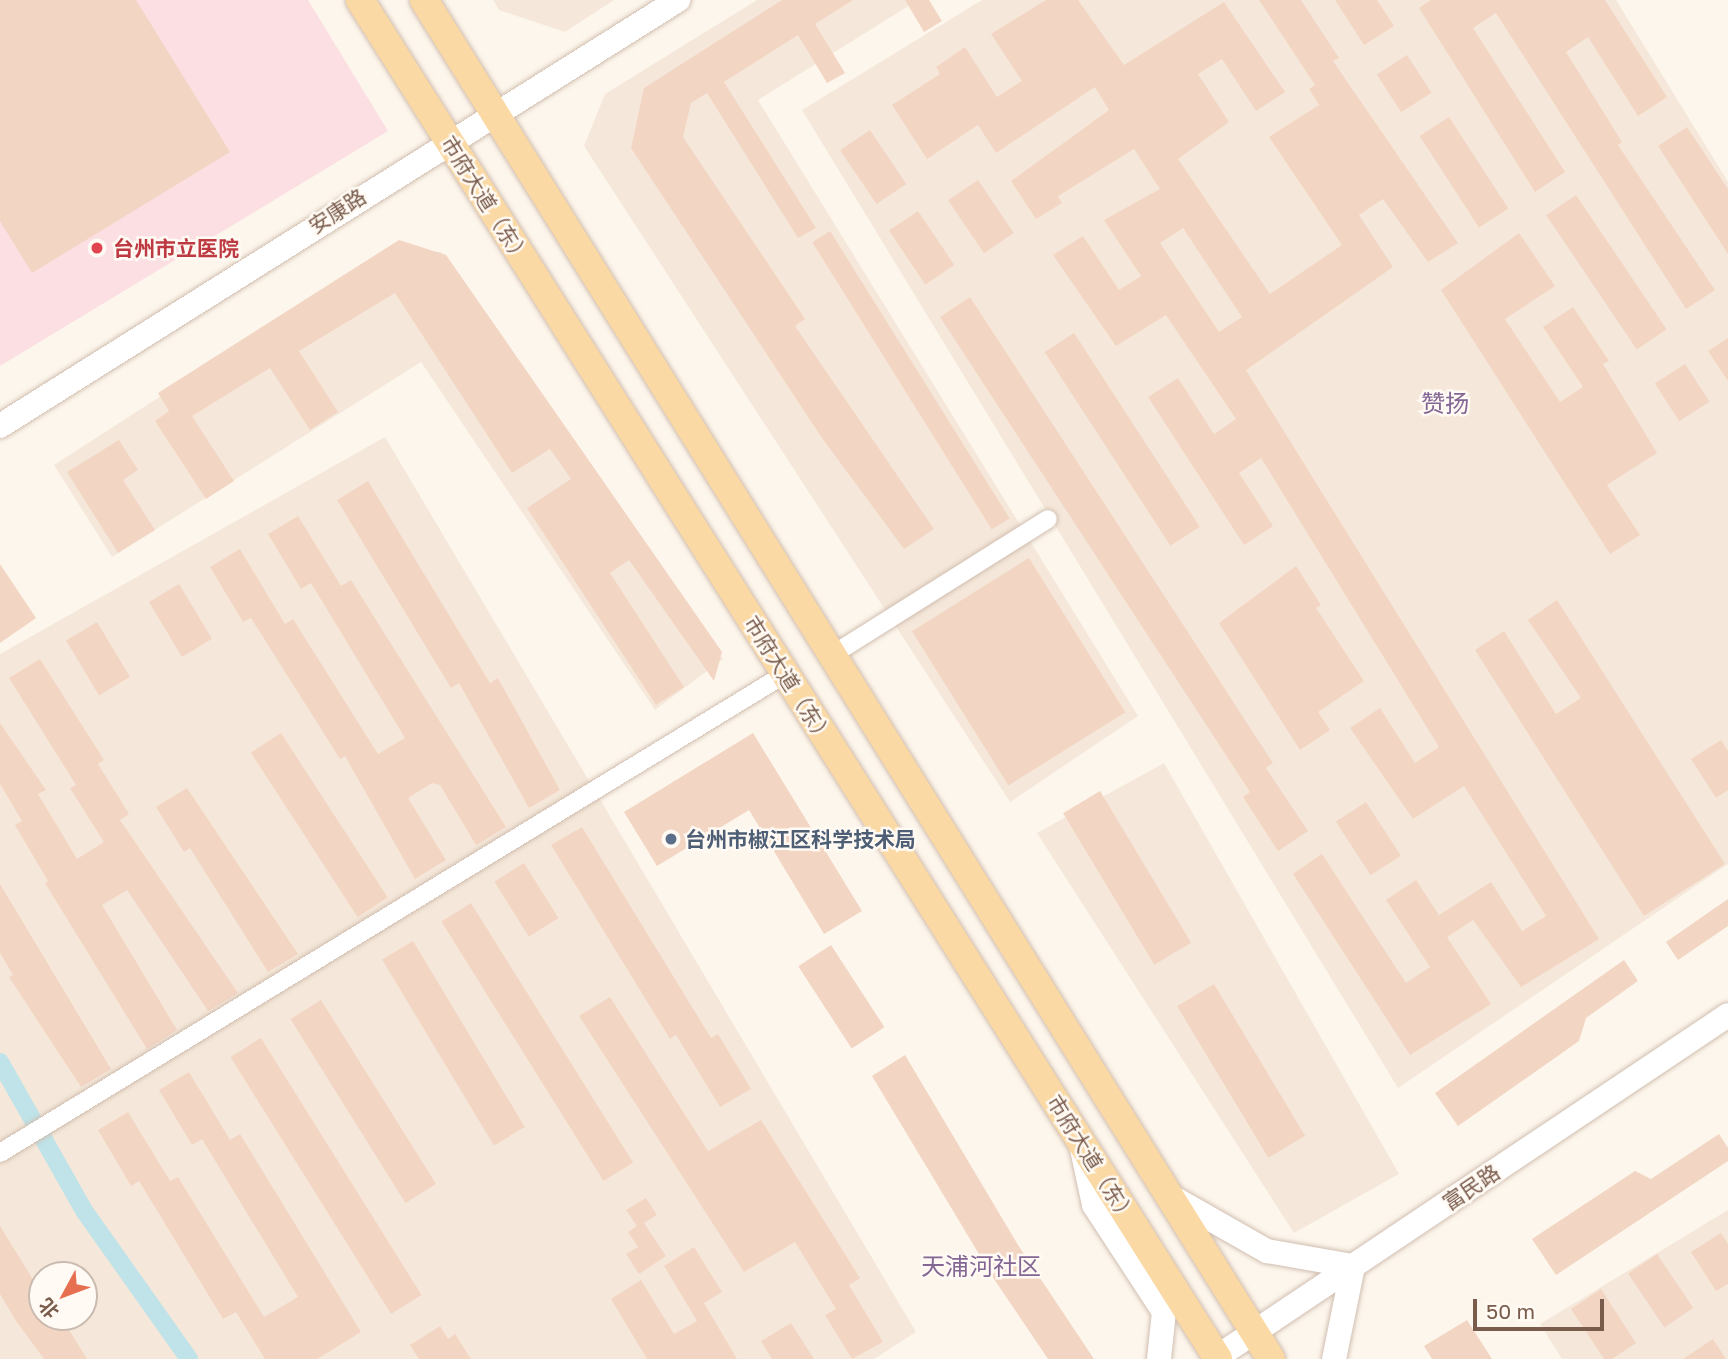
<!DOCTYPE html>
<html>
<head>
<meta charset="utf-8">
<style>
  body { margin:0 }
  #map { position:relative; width:1728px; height:1359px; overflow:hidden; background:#fdf6ec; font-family:"Golos Text","Noto Sans SC",sans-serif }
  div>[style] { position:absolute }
  .residential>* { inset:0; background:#f5e8da }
  .medical>* { inset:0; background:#fbdfe3 }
  .canal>* { height:18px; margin:-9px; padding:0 9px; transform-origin:9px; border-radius:9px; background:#bfe3e8 }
  .building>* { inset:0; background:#f3d5c3; transform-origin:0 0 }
  .roads { filter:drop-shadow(0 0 2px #d1beb0) drop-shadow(0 0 2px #d1beb0) }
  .street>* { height:18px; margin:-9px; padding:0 9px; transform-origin:9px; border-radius:9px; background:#fff }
  .secondary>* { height:24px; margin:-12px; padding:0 12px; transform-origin:12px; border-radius:12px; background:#fff }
  .primary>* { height:28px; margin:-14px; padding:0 14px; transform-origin:14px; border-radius:14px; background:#fbd9a5 }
  .dots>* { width:19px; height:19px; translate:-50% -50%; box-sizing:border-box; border:4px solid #fffaf3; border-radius:50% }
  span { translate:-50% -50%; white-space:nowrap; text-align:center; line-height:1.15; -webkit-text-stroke:5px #fffaf3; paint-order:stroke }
  .street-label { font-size:21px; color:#7a5c4d }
  .health-label { font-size:21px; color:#be3a42; font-weight:700 }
  .left { translate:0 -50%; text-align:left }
  .service-label { font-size:21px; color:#4e5e75; font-weight:700 }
  .quarter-label { font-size:24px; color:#846695 }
  .north { position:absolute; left:28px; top:1261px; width:70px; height:70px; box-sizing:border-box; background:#fffaf3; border:2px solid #cabbb1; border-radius:50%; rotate:229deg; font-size:19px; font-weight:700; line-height:28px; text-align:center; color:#7a5c4d }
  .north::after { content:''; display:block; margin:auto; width:24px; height:32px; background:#e76f51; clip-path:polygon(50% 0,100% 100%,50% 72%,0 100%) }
  .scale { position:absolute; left:1473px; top:1299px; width:131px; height:32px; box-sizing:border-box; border:4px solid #7a5c4d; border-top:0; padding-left:9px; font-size:21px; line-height:24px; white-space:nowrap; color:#7a5c4d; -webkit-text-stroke:5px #fffaf3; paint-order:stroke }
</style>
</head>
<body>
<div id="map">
  <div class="residential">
    <div style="clip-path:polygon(493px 0,614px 0,565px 32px,499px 10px)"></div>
    <div style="clip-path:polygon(757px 0,918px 0,758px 100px,1138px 716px,1010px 802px,584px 146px,605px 94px)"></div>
    <div style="clip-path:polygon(982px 0,1616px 0,1728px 182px,1728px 864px,1398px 1088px,802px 110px)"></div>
    <div style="clip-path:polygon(441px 252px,723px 659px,655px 710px,421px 362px,112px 557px,54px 465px,381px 254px)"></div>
    <div style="clip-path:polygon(evenodd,385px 437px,916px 1332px,874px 1359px,0 1359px,0 654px,385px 437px,42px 1275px,84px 1275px,84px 1317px,42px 1317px,42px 1275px)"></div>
    <div style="clip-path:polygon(1164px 763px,1399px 1174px,1294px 1233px,1037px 833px)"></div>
    <div style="clip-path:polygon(1728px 1210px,1728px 1359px,1562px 1359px,1540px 1324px)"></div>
  </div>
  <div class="medical">
    <div style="clip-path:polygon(0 0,308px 0,388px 131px,0 366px)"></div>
  </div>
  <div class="canal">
    <div style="left:0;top:1062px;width:172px;rotate:60.5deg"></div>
    <div style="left:85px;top:1212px;width:180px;rotate:54.7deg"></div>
  </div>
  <div class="building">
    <div style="clip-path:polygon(0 0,136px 0,230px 152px,32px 273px,0 221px)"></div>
    <div style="clip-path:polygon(782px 0,853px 0,815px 24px,845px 73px,827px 83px,798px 35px,724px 82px,816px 228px,798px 238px,707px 93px,691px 103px,683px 137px,805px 319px,795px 326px,934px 529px,904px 549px,822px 438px,631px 148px,644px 88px)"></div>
    <div style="clip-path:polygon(905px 0,929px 0,942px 21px,924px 32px)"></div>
    <div style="clip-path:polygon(evenodd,1046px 0,1078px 0,1124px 65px,1224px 2px,1285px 92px,1256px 111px,1222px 59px,1198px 74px,1229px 122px,1178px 159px,1270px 294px,1342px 245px,1269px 137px,1319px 105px,1309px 89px,1315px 85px,1259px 0,1301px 0,1339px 58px,1333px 61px,1458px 243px,1428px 262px,1383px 199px,1359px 215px,1393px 267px,1246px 370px,1599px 939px,1521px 987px,1473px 920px,1447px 937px,1491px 1004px,1410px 1055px,1293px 874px,1322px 854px,1406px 983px,1430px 967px,1386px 900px,1416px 880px,1439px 915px,1491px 882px,1522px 931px,1546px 916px,1464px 786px,1413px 819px,1350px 728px,1380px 708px,1415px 763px,1439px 747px,1261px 458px,1239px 473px,1273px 526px,1244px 545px,1148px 397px,1178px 378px,1214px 434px,1236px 419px,1166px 315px,1116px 346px,1053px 255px,1083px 236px,1119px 290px,1141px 276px,1104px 220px,1160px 189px,1134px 149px,1058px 196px,1062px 203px,1036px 219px,1011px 181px,1109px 110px,1095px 87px,996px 153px,978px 125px,927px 159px,892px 105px,940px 74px,936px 67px,965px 47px,997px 97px,1022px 81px,991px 34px,1046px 0,1183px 228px,1242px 317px,1219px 332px,1160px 243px,1183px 228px)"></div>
    <div style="clip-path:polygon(1335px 0,1377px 0,1394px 26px,1364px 45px)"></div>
    <div style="clip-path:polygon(1431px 0,1605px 0,1667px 97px,1638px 116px,1588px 37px,1566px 52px,1622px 142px,1618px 145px,1715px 290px,1686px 309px,1496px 13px,1473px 28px,1565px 172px,1535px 192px,1419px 8px)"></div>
    <div style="left:1407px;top:55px;width:45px;height:36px;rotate:57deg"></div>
    <div style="left:1449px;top:117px;width:109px;height:35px;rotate:57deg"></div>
    <div style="clip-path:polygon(1687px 127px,1728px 189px,1728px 254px,1658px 146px)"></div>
    <div style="left:870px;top:130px;width:65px;height:36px;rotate:56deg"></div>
    <div style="left:978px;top:180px;width:64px;height:36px;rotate:56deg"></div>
    <div style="left:1576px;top:195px;width:162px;height:36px;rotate:56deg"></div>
    <div style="left:918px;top:211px;width:65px;height:35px;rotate:56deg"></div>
    <div style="left:830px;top:231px;width:339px;height:21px;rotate:58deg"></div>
    <div style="clip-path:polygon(1519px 233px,1555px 286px,1505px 319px,1560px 402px,1583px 387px,1543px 327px,1573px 307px,1609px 361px,1603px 364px,1657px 453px,1607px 485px,1640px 535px,1610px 554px,1441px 290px)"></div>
    <div style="clip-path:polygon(399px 240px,446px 255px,722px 652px,714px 681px,629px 560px,610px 573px,684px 687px,656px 705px,527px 508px,571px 479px,550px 449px,512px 473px,395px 293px,299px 351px,338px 412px,310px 430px,270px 368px,192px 416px,234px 481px,206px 499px,155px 421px,169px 411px,158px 393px)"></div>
    <div style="clip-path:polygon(970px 297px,1273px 763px,1266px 768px,1308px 831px,1278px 851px,1243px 797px,1250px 792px,940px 317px)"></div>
    <div style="left:1074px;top:333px;width:231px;height:35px;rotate:57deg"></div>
    <div style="clip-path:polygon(1728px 338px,1728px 381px,1708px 351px)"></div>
    <div style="left:1685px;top:364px;width:45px;height:36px;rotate:57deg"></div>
    <div style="clip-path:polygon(119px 440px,138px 470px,123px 480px,155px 530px,118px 553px,67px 472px)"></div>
    <div style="clip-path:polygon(368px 481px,490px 683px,498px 678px,560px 790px,529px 808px,459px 683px,451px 688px,337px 500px)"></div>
    <div style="clip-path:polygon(298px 516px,341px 586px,351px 580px,506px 827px,476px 845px,440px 785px,432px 783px,408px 798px,446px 860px,415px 879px,345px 756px,340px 759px,251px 618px,243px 622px,210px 567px,240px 549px,285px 624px,293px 619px,378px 754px,405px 738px,311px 583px,301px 589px,268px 534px)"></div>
    <div style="left:1029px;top:558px;width:182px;height:138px;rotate:58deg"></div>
    <div style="clip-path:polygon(0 564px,36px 618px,0 643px)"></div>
    <div style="clip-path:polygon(1296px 566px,1321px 605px,1316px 608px,1364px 681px,1318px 712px,1330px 730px,1300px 750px,1219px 623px)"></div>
    <div style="left:179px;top:584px;width:64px;height:35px;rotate:59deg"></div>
    <div style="clip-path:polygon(1557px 600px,1725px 864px,1644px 916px,1475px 650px,1504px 631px,1556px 714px,1581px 698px,1528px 620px)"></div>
    <div style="left:97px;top:622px;width:64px;height:36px;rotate:59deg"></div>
    <div style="clip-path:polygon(40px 659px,104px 760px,98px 764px,129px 814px,120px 820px,238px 993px,208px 1011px,127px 890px,102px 905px,177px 1030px,147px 1049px,45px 883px,48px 881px,15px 825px,22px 821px,0 784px,0 723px,46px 790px,38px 794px,77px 859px,104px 842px,70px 788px,76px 785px,9px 678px)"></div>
    <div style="left:281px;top:733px;width:196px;height:36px;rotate:57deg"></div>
    <div style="clip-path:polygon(753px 733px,862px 911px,824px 934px,749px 810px,657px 866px,624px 812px)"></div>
    <div style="clip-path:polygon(1721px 740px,1728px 751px,1728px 790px,1716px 798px,1691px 759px)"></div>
    <div style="clip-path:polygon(187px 788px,298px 954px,268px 972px,190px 848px,184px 852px,156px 807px)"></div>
    <div style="left:1100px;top:791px;width:177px;height:43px;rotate:59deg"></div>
    <div style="left:1366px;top:802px;width:64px;height:36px;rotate:57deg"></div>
    <div style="clip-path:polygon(582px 827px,711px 1038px,718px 1034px,751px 1089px,720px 1107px,676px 1035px,670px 1039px,551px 845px)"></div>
    <div style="left:524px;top:863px;width:65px;height:35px;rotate:58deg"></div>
    <div style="clip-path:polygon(0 884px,111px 1069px,81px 1087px,9px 977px,13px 975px,0 953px)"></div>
    <div style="clip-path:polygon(1728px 899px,1728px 926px,1678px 960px,1666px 942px)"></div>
    <div style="left:471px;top:903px;width:306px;height:35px;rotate:58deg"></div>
    <div style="left:413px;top:941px;width:217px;height:36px;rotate:59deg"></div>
    <div style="left:831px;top:945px;width:98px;height:39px;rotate:57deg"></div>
    <div style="clip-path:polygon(1624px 960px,1638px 981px,1586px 1018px,1579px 1041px,1458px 1126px,1435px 1093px)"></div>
    <div style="left:1214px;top:984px;width:177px;height:43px;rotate:59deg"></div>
    <div style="clip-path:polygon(610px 997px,708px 1151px,761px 1120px,860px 1278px,849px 1285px,883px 1342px,852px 1359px,825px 1315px,836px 1309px,795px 1242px,744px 1272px,579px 1016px)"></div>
    <div style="left:321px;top:1000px;width:217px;height:36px;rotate:58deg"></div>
    <div style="left:261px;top:1038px;width:303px;height:36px;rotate:58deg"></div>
    <div style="clip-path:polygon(905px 1055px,1018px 1245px,1094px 1359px,1048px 1359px,994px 1279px,872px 1076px)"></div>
    <div style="clip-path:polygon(189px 1072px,230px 1140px,240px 1134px,361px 1332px,317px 1359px,265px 1359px,236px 1312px,223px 1319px,139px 1181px,131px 1186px,98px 1130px,128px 1112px,170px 1181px,178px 1177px,264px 1317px,298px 1297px,202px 1139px,192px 1145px,159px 1090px)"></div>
    <div style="clip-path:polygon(1719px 1134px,1728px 1148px,1728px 1161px,1556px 1275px,1532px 1239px,1635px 1171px,1651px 1179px)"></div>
    <div style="clip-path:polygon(646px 1198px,657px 1215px,644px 1223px,666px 1256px,639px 1274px,626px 1254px,638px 1247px,628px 1232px,637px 1226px,626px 1210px)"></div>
    <div style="clip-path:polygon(0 1226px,42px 1294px,42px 1317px,61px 1317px,87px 1359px,44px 1359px,16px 1321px,0 1294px)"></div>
    <div style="clip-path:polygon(1721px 1233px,1728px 1244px,1728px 1284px,1716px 1291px,1691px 1252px)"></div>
    <div style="clip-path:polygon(694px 1247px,722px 1292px,704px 1303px,737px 1359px,647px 1359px,611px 1299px,641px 1280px,674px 1334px,697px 1321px,664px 1266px)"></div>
    <div style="left:1657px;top:1254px;width:65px;height:35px;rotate:56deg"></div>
    <div style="clip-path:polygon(1601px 1289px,1636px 1343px,1612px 1359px,1604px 1359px,1571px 1309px)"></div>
    <div style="clip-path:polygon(1467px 1320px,1492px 1359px,1432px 1359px,1424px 1346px)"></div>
    <div style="clip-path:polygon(791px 1323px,814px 1359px,772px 1359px,761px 1341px)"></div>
    <div style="clip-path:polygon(440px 1326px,448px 1339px,455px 1334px,471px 1359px,419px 1359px,410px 1345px)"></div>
    <div style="clip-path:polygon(1713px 1339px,1726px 1359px,1683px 1359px)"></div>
  </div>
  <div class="roads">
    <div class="street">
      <div style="left:832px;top:655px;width:255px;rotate:-32.2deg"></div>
      <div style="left:0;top:1153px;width:920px;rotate:-31.39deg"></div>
    </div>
    <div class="secondary">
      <div style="left:0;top:426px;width:801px;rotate:-32.14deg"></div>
      <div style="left:1082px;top:1149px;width:57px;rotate:77.9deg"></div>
      <div style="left:1094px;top:1205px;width:128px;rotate:56.8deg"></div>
      <div style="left:1164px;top:1312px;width:47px;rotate:96.1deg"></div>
      <div style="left:1170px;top:1196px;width:112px;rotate:29.6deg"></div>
      <div style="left:1267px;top:1251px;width:87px;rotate:9.9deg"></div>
      <div style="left:1353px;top:1266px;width:95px;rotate:101.5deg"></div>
      <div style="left:1214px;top:1359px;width:618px;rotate:-33.79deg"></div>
    </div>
    <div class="primary">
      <div style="left:360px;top:0;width:1607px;rotate:57.73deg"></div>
      <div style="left:424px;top:0;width:1601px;rotate:58.07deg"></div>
    </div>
  </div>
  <div class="dots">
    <div style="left:97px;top:248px;background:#e0444e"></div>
    <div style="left:671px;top:839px;background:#5c6f8a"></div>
  </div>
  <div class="street-label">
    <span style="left:486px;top:200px;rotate:58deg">市府大道（东）</span>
    <span style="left:337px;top:211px;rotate:-33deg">安康路</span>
    <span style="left:789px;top:680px;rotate:58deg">市府大道（东）</span>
    <span style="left:1092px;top:1159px;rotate:58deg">市府大道（东）</span>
    <span style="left:1471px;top:1187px;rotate:-34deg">富民路</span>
  </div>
  <div class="health-label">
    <span class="left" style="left:113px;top:248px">台州市立医院</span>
  </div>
  <div class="service-label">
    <span class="left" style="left:685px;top:839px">台州市椒江区科学技术局</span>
  </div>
  <div class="quarter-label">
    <span style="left:1445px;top:403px">赞扬</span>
    <span style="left:981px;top:1266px">天浦河社区</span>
  </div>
  <div class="north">北</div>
  <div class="scale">50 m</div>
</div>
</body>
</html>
